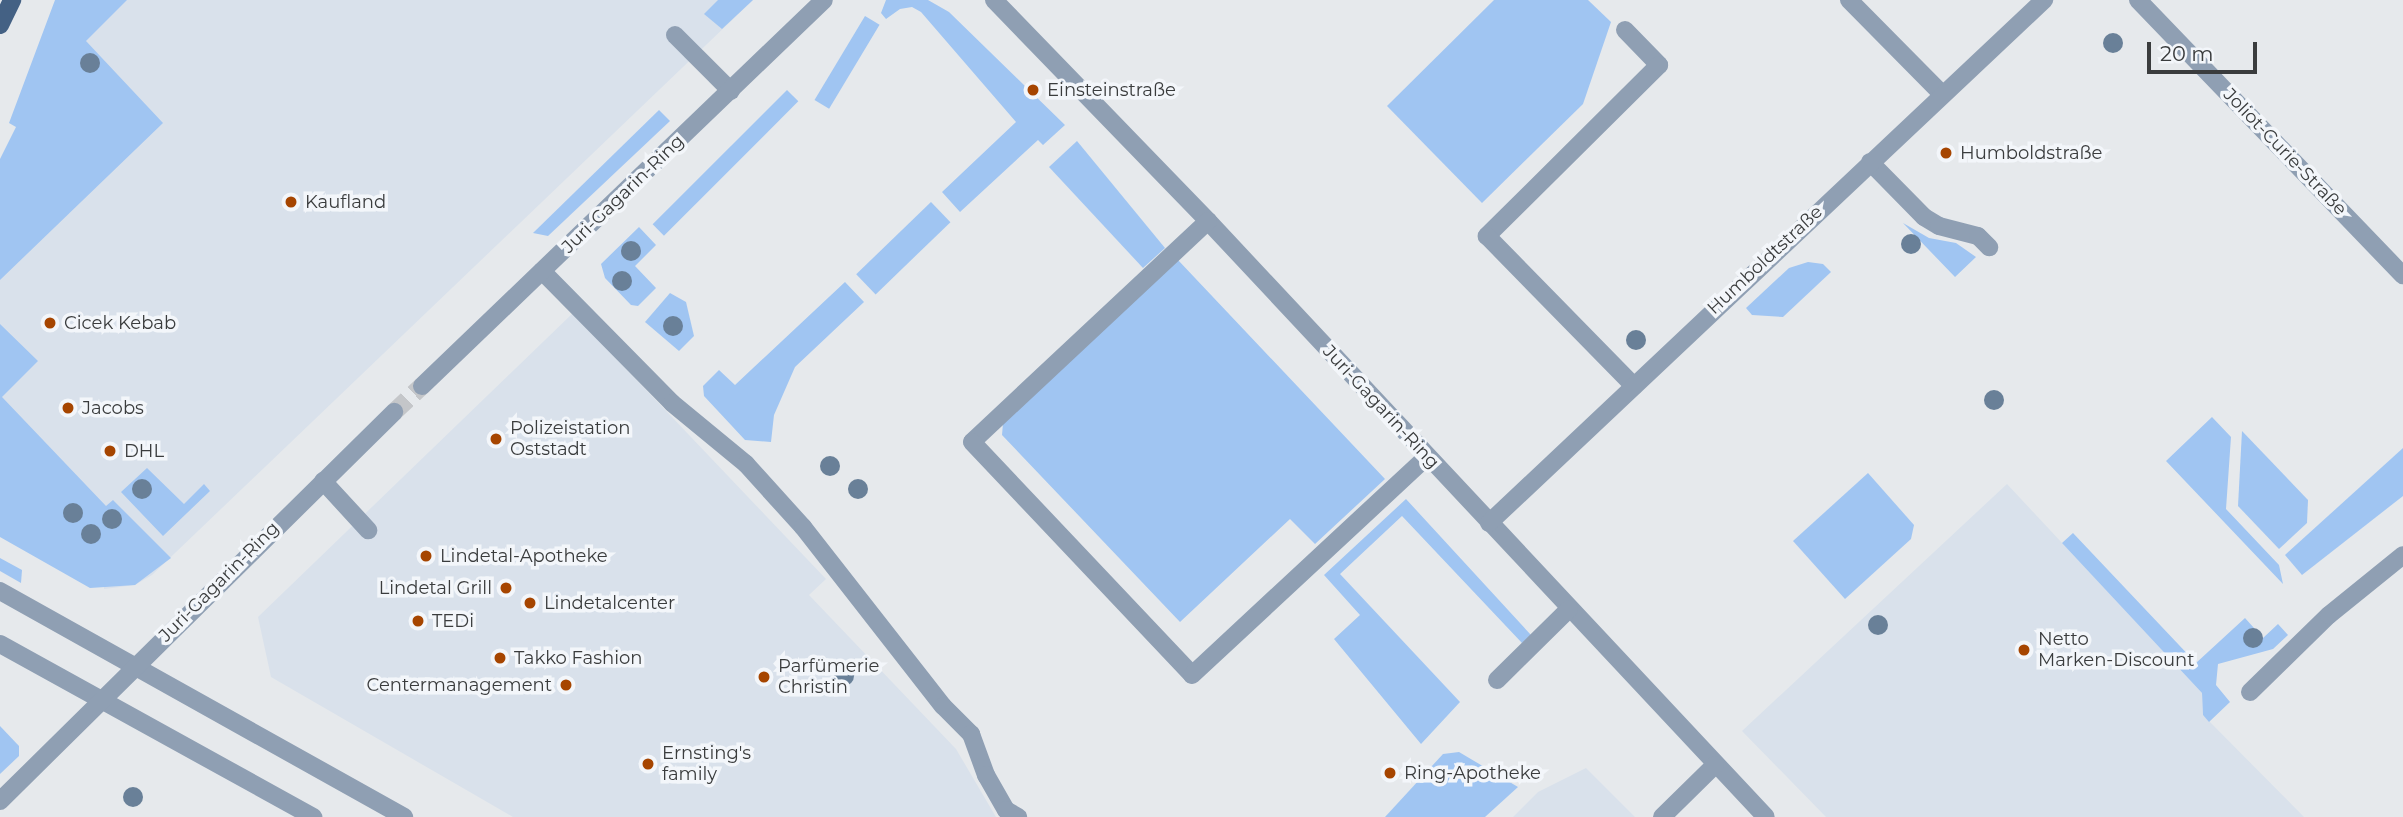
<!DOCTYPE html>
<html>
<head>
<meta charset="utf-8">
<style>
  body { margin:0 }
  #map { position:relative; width:2403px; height:817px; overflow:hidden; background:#e6e9ec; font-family:Montserrat,sans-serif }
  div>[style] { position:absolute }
  .built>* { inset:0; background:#d9e1eb }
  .green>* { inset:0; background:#a0c5f2; transform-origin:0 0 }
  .minor-tunnel>* { height:18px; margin-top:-9px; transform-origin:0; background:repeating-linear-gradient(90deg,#c4c6c9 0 18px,transparent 0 27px) }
  .minor>* { height:18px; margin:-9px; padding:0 9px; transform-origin:9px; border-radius:9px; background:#8f9fb3 }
  .major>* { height:18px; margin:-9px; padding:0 9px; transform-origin:9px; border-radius:9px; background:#446184 }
  .trees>* { width:20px; height:20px; margin:-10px; border-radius:50%; background:#698098 }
  .dots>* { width:19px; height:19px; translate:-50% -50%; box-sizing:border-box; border:4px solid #f3f6fa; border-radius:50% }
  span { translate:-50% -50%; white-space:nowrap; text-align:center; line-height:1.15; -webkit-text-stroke:7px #f3f6fa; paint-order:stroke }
  .poi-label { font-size:18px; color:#3a3c3d }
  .left { translate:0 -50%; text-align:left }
  .right { translate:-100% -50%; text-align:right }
  .street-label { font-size:18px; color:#3a3c3d }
  .scale { position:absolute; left:2147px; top:42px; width:110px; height:32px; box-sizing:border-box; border:4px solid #3a3c3d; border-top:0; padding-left:9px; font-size:21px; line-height:24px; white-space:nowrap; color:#3a3c3d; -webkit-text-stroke:5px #f3f6fa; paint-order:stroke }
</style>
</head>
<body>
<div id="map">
  <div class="built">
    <div style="clip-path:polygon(110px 0,753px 0,152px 575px,135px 585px,104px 589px,106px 512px,0 431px,0 201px,83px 37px)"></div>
    <div style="clip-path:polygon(573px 313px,826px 579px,809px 595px,956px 749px,996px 817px,513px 817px,271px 677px,258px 617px)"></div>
    <div style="clip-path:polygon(2007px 484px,2202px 693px,2203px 715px,2304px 817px,1826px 817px,1742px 731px)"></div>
    <div style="clip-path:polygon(1586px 768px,1635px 817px,1513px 817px,1538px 792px)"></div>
  </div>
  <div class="green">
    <div style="clip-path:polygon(55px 0,127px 0,86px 41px,163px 123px,0 280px,0 159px,16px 127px,9px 123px)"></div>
    <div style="clip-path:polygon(718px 0,753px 0,722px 29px,704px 14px)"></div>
    <div style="clip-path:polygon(886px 0,928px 0,949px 12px,1065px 125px,1043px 145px,1038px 140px,960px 212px,942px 192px,1016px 122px,921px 12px,912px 7px,900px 9px,886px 19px,881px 13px)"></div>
    <div style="clip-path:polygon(1494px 0,1588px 0,1611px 22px,1583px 104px,1482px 203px,1387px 106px)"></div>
    <div style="left:865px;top:16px;width:17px;height:98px;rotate:31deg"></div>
    <div style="left:787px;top:90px;width:16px;height:190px;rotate:45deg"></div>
    <div style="clip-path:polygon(659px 110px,670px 121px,548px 236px,533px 233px)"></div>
    <div style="clip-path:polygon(1077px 141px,1165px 248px,1143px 268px,1049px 167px)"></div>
    <div style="left:931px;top:202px;width:28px;height:104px;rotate:46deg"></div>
    <div style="clip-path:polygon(1903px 223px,1929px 238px,1956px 243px,1976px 257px,1955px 277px)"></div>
    <div style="clip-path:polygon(639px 227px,656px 245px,635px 266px,656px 288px,638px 306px,631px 305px,605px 278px,601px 264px)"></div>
    <div style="clip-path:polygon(1178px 260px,1385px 479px,1315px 544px,1290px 519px,1180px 622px,1002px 435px,1003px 423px)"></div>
    <div style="clip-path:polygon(1808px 262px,1823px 264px,1831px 272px,1783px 317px,1752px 315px,1746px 308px,1789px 268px)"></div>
    <div style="clip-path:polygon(845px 282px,864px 302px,795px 367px,774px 415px,771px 442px,745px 440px,704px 396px,703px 386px,719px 370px,735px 385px)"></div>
    <div style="clip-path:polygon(670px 293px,686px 302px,694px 336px,679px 351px,645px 322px)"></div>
    <div style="clip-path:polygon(0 324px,38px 361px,2px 397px,106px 506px,113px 500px,171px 558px,135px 585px,90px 588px,0 537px)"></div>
    <div style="clip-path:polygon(2212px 417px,2231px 437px,2226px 509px,2279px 565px,2283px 584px,2166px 461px)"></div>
    <div style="clip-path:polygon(2242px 431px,2308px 500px,2307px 523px,2279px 549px,2238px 506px)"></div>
    <div style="clip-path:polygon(2403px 448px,2403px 496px,2302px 575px,2285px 555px)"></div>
    <div style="clip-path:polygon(147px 468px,184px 504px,204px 484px,210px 491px,163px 536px,121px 492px)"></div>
    <div style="clip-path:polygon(1868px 473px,1914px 525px,1911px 539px,1845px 599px,1793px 541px)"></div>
    <div style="clip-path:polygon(1406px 499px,1531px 635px,1522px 643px,1402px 516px,1340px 574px,1460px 702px,1421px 744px,1334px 639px,1360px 615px,1324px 575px)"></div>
    <div style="clip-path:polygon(2073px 533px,2196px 663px,2245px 618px,2263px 638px,2278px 624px,2288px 635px,2273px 649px,2218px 664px,2216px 685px,2230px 702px,2209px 722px,2203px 715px,2202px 693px,2062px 543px)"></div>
    <div style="clip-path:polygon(0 558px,22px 570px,21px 583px,0 571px)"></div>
    <div style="clip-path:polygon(0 726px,19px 746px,19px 756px,0 774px)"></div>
    <div style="clip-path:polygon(1459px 752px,1518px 787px,1485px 817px,1385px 817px,1443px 754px)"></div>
  </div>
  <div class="minor-tunnel">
    <div style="left:394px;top:412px;width:38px;rotate:-43deg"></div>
  </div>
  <div class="minor">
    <div style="left:994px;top:0;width:308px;rotate:45.9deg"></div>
    <div style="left:1208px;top:221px;width:816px;rotate:46.89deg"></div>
    <div style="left:1849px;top:0;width:132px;rotate:45.3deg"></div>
    <div style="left:2138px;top:0;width:382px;rotate:46.1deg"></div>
    <div style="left:1625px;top:30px;width:49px;rotate:45.8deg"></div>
    <div style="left:1659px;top:65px;width:243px;rotate:135.2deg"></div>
    <div style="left:1487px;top:236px;width:210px;rotate:45.6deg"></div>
    <div style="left:675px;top:35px;width:79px;rotate:45deg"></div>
    <div style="left:1870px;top:162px;width:77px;rotate:45.5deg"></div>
    <div style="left:1924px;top:217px;width:17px;rotate:31deg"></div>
    <div style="left:1939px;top:226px;width:40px;rotate:14.4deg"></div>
    <div style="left:1978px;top:236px;width:16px;rotate:45deg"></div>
    <div style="left:1208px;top:221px;width:323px;rotate:136.9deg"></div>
    <div style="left:972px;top:442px;width:320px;rotate:46.6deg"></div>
    <div style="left:1192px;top:675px;width:321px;rotate:-42.9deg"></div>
    <div style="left:542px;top:271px;width:185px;rotate:45.4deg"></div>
    <div style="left:672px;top:403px;width:96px;rotate:39.5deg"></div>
    <div style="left:746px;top:464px;width:85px;rotate:47.9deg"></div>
    <div style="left:803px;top:527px;width:227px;rotate:52deg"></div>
    <div style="left:943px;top:706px;width:40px;rotate:45deg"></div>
    <div style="left:971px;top:734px;width:44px;rotate:69.9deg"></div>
    <div style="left:986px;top:775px;width:40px;rotate:60.3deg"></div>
    <div style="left:1006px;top:810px;width:14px;rotate:30deg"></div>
    <div style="left:422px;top:386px;width:557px;rotate:-43.84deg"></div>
    <div style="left:323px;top:481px;width:67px;rotate:47.4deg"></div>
    <div style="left:1489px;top:523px;width:763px;rotate:-43.3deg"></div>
    <div style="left:0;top:591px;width:463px;rotate:29.2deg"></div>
    <div style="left:0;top:644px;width:358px;rotate:28.9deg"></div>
    <div style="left:1497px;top:680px;width:101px;rotate:-44.6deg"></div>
    <div style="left:2250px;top:692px;width:110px;rotate:-44.3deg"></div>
    <div style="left:2329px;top:615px;width:95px;rotate:-39deg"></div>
    <div style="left:0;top:801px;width:554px;rotate:-44.63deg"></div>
    <div style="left:1662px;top:817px;width:74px;rotate:-44.5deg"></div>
  </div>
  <div class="major">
    <div style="left:0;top:25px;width:28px;rotate:-64deg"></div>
  </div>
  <div class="trees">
    <div style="left:2113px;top:43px"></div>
    <div style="left:90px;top:63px"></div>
    <div style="left:1911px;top:244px"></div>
    <div style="left:631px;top:251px"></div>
    <div style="left:622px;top:281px"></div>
    <div style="left:673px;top:326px"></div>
    <div style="left:1636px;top:340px"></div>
    <div style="left:1994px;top:400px"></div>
    <div style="left:830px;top:466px"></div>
    <div style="left:142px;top:489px"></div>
    <div style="left:858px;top:489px"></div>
    <div style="left:73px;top:513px"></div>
    <div style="left:112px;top:519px"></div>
    <div style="left:91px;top:534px"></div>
    <div style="left:1878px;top:625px"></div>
    <div style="left:2253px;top:638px"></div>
    <div style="left:844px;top:676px"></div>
    <div style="left:133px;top:797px"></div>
  </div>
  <div class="dots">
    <div style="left:1033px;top:90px;background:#a64500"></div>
    <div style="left:1946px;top:153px;background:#a64500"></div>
    <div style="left:291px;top:202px;background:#a64500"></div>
    <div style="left:50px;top:323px;background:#a64500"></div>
    <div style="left:68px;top:408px;background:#a64500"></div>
    <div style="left:496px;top:439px;background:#a64500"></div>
    <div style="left:110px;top:451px;background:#a64500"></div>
    <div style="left:426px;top:556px;background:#a64500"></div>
    <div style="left:506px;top:588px;background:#a64500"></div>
    <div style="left:530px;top:603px;background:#a64500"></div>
    <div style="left:418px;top:621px;background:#a64500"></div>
    <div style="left:2024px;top:650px;background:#a64500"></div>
    <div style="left:500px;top:658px;background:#a64500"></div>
    <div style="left:764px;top:677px;background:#a64500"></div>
    <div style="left:566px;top:685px;background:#a64500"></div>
    <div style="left:648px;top:764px;background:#a64500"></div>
    <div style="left:1390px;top:773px;background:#a64500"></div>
  </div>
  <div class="poi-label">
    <span class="left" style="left:1047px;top:90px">Einsteinstraße</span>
    <span class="left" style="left:1960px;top:153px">Humboldstraße</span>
    <span class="left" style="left:305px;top:202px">Kaufland</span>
    <span class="left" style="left:64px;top:323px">Cicek Kebab</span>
    <span class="left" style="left:82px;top:408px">Jacobs</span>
    <span class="left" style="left:510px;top:439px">Polizeistation<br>Oststadt</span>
    <span class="left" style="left:124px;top:451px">DHL</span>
    <span class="left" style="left:440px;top:556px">Lindetal-Apotheke</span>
    <span class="right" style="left:492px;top:588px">Lindetal Grill</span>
    <span class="left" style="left:544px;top:603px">Lindetalcenter</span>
    <span class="left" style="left:432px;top:621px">TEDi</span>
    <span class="left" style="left:2038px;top:650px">Netto<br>Marken-Discount</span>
    <span class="left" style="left:514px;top:658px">Takko Fashion</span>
    <span class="left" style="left:778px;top:677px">Parfümerie<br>Christin</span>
    <span class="right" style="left:552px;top:685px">Centermanagement</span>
    <span class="left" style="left:662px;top:764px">Ernsting's<br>family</span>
    <span class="left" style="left:1404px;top:773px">Ring-Apotheke</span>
  </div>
  <div class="street-label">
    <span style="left:2285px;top:152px;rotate:46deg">Joliot-Curie-Straße</span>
    <span style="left:623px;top:194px;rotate:-44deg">Juri-Gagarin-Ring</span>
    <span style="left:1765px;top:260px;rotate:-43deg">Humboldtstraße</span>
    <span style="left:1381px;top:407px;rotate:47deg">Juri-Gagarin-Ring</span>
    <span style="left:219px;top:582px;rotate:-45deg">Juri-Gagarin-Ring</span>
  </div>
  <div class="scale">20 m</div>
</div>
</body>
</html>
